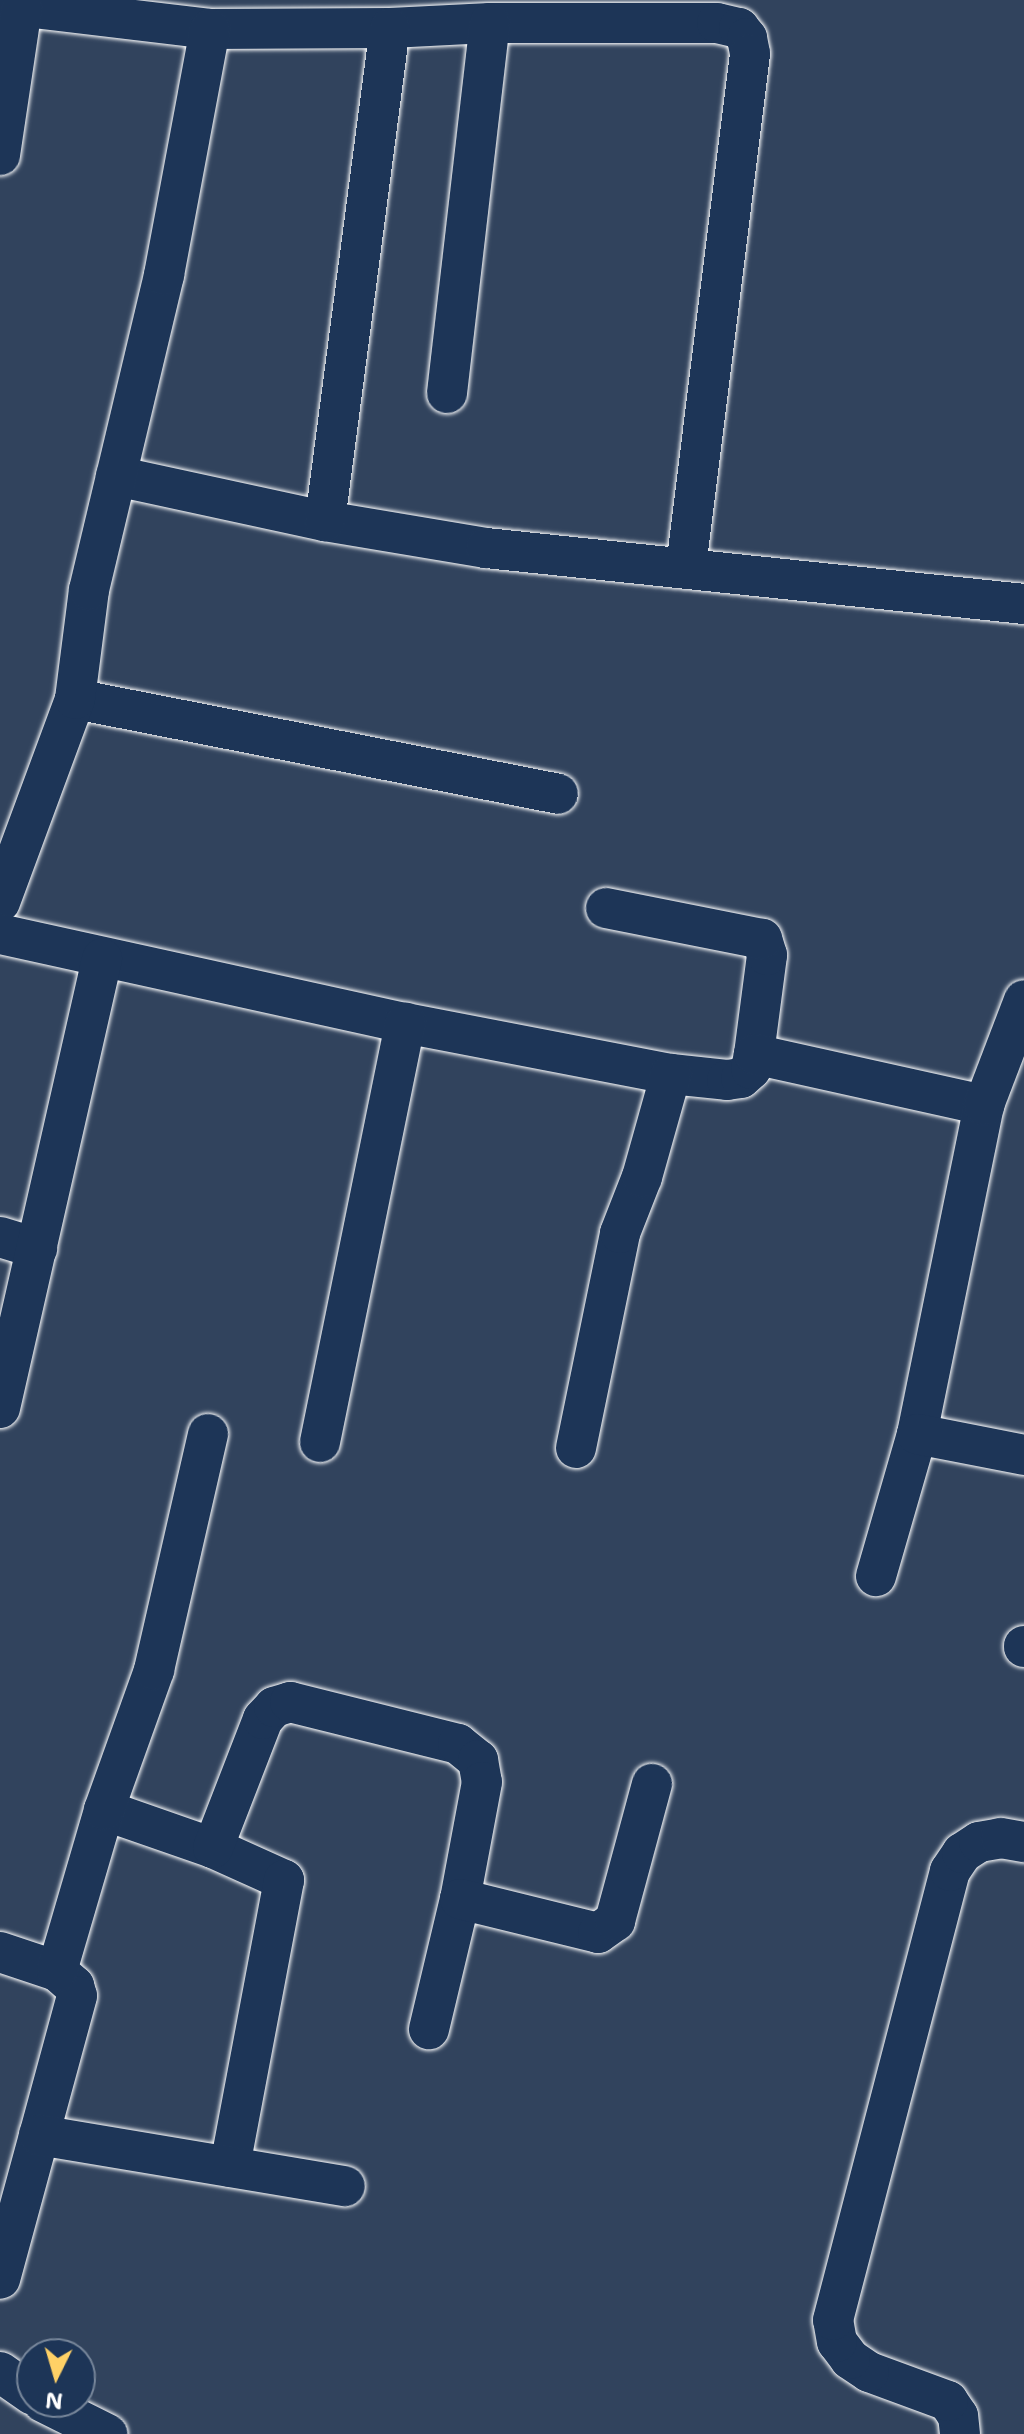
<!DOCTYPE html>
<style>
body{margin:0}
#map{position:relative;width:1024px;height:2434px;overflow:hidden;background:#31435d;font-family:"Shantell Sans",sans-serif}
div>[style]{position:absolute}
.roads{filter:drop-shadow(0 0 2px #fff) drop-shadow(0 0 2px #fff)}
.street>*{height:40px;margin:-20px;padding:0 20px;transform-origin:20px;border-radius:20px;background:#1d3557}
span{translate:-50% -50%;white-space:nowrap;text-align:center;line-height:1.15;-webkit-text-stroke:6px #1d3557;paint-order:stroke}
.north{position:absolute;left:16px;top:2338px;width:80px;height:80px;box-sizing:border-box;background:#1d3557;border:2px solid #77869a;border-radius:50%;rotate:185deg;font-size:22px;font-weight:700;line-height:32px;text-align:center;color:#fff}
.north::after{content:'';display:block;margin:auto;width:28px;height:36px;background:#ffd166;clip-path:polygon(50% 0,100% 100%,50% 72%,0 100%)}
</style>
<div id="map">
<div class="roads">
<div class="street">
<i style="left:0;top:4px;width:211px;rotate:6.8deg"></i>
<i style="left:210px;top:29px;width:180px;rotate:-0.3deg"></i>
<i style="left:390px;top:28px;width:100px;rotate:-2.9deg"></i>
<i style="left:490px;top:23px;width:227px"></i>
<i style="left:717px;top:23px;width:23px;rotate:13deg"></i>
<i style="left:739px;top:28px;width:13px;rotate:51deg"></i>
<i style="left:747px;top:38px;width:16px;rotate:79deg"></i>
<i style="left:750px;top:54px;width:517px;rotate:97.11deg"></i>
<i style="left:0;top:155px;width:150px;rotate:-81.5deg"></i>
<i style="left:447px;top:393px;width:372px;rotate:-83.4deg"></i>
<i style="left:116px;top:476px;width:214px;rotate:12.2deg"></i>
<i style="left:325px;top:521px;width:163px;rotate:9.5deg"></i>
<i style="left:486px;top:548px;width:541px;rotate:5.94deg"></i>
<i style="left:325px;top:521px;width:497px;rotate:-82.5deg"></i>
<i style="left:75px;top:699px;width:492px;rotate:11.1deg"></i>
<i style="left:0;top:902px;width:216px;rotate:-69.7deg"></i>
<i style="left:75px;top:699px;width:110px;rotate:-82.7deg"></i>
<i style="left:89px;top:590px;width:324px;rotate:-76.6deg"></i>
<i style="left:164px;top:275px;width:250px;rotate:-79.4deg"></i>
<i style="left:0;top:934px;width:415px;rotate:12.4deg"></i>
<i style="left:405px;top:1023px;width:271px;rotate:10.9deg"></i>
<i style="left:671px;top:1074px;width:56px;rotate:6.1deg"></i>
<i style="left:727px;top:1080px;width:14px;rotate:-8deg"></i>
<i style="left:741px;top:1078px;width:13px;rotate:-42deg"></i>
<i style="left:751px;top:1069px;width:15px;rotate:-79deg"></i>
<i style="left:754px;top:1054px;width:100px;rotate:-82.5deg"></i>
<i style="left:767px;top:955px;width:17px;rotate:-107deg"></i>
<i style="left:762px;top:939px;width:159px;rotate:-168.8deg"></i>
<i style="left:754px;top:1054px;width:236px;rotate:12.5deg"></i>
<i style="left:984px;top:1105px;width:336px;rotate:101.5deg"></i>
<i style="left:917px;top:1434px;width:148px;rotate:106.1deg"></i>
<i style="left:984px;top:1105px;width:112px;rotate:-69.1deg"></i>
<i style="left:0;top:1237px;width:39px;rotate:17deg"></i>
<i style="left:0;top:1408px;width:461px;rotate:-77.2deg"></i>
<i style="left:917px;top:1434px;width:109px;rotate:11.1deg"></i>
<i style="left:320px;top:1442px;width:428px;rotate:-78.5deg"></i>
<i style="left:576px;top:1448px;width:219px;rotate:-78.4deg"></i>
<i style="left:620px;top:1233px;width:60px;rotate:-68.6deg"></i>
<i style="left:642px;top:1177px;width:107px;rotate:-74.3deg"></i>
<i style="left:1024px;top:1646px;width:1px;rotate:90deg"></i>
<i style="left:104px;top:1810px;width:115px;rotate:19.2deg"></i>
<i style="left:213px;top:1848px;width:78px;rotate:24.3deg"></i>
<i style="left:284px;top:1880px;width:292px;rotate:100.7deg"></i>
<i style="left:213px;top:1848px;width:138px;rotate:-68.8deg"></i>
<i style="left:263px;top:1719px;width:16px;rotate:-47deg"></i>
<i style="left:274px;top:1707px;width:17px;rotate:-17deg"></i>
<i style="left:290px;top:1702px;width:173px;rotate:14deg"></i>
<i style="left:458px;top:1744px;width:26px;rotate:39deg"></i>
<i style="left:478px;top:1760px;width:22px;rotate:80deg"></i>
<i style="left:482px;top:1782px;width:119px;rotate:100.6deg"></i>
<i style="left:460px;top:1899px;width:134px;rotate:103.4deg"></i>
<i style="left:460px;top:1899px;width:142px;rotate:13.8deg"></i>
<i style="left:598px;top:1933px;width:21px;rotate:-35deg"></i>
<i style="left:615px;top:1921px;width:142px;rotate:-74.9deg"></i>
<i style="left:0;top:1952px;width:60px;rotate:18.4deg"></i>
<i style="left:57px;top:1971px;width:23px;rotate:41deg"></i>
<i style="left:74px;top:1986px;width:10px;rotate:73deg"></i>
<i style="left:77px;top:1996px;width:293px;rotate:105.2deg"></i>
<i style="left:57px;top:1971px;width:168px;rotate:-73.7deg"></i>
<i style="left:104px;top:1810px;width:149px;rotate:-70.3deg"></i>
<i style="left:154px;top:1670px;width:242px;rotate:-77.1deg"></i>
<i style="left:39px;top:2135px;width:310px;rotate:9.5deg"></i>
<i style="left:0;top:2372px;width:39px;rotate:35deg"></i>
<i style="left:43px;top:2402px;width:72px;rotate:26.6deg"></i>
<i style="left:960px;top:2434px;width:18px;rotate:-96deg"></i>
<i style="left:958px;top:2416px;width:18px;rotate:-124deg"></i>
<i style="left:948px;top:2401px;width:84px;rotate:-159.8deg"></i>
<i style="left:869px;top:2372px;width:23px;rotate:-146deg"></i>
<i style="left:850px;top:2359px;width:21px;rotate:-127deg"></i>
<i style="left:837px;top:2342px;width:22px;rotate:-100deg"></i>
<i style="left:833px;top:2320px;width:464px;rotate:-75.4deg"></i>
<i style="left:950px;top:1871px;width:22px;rotate:-56deg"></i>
<i style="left:962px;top:1853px;width:20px;rotate:-33deg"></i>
<i style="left:979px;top:1842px;width:22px;rotate:-10deg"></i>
<i style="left:1001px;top:1838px;width:23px;rotate:10deg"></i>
</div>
</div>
<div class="north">N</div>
</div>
